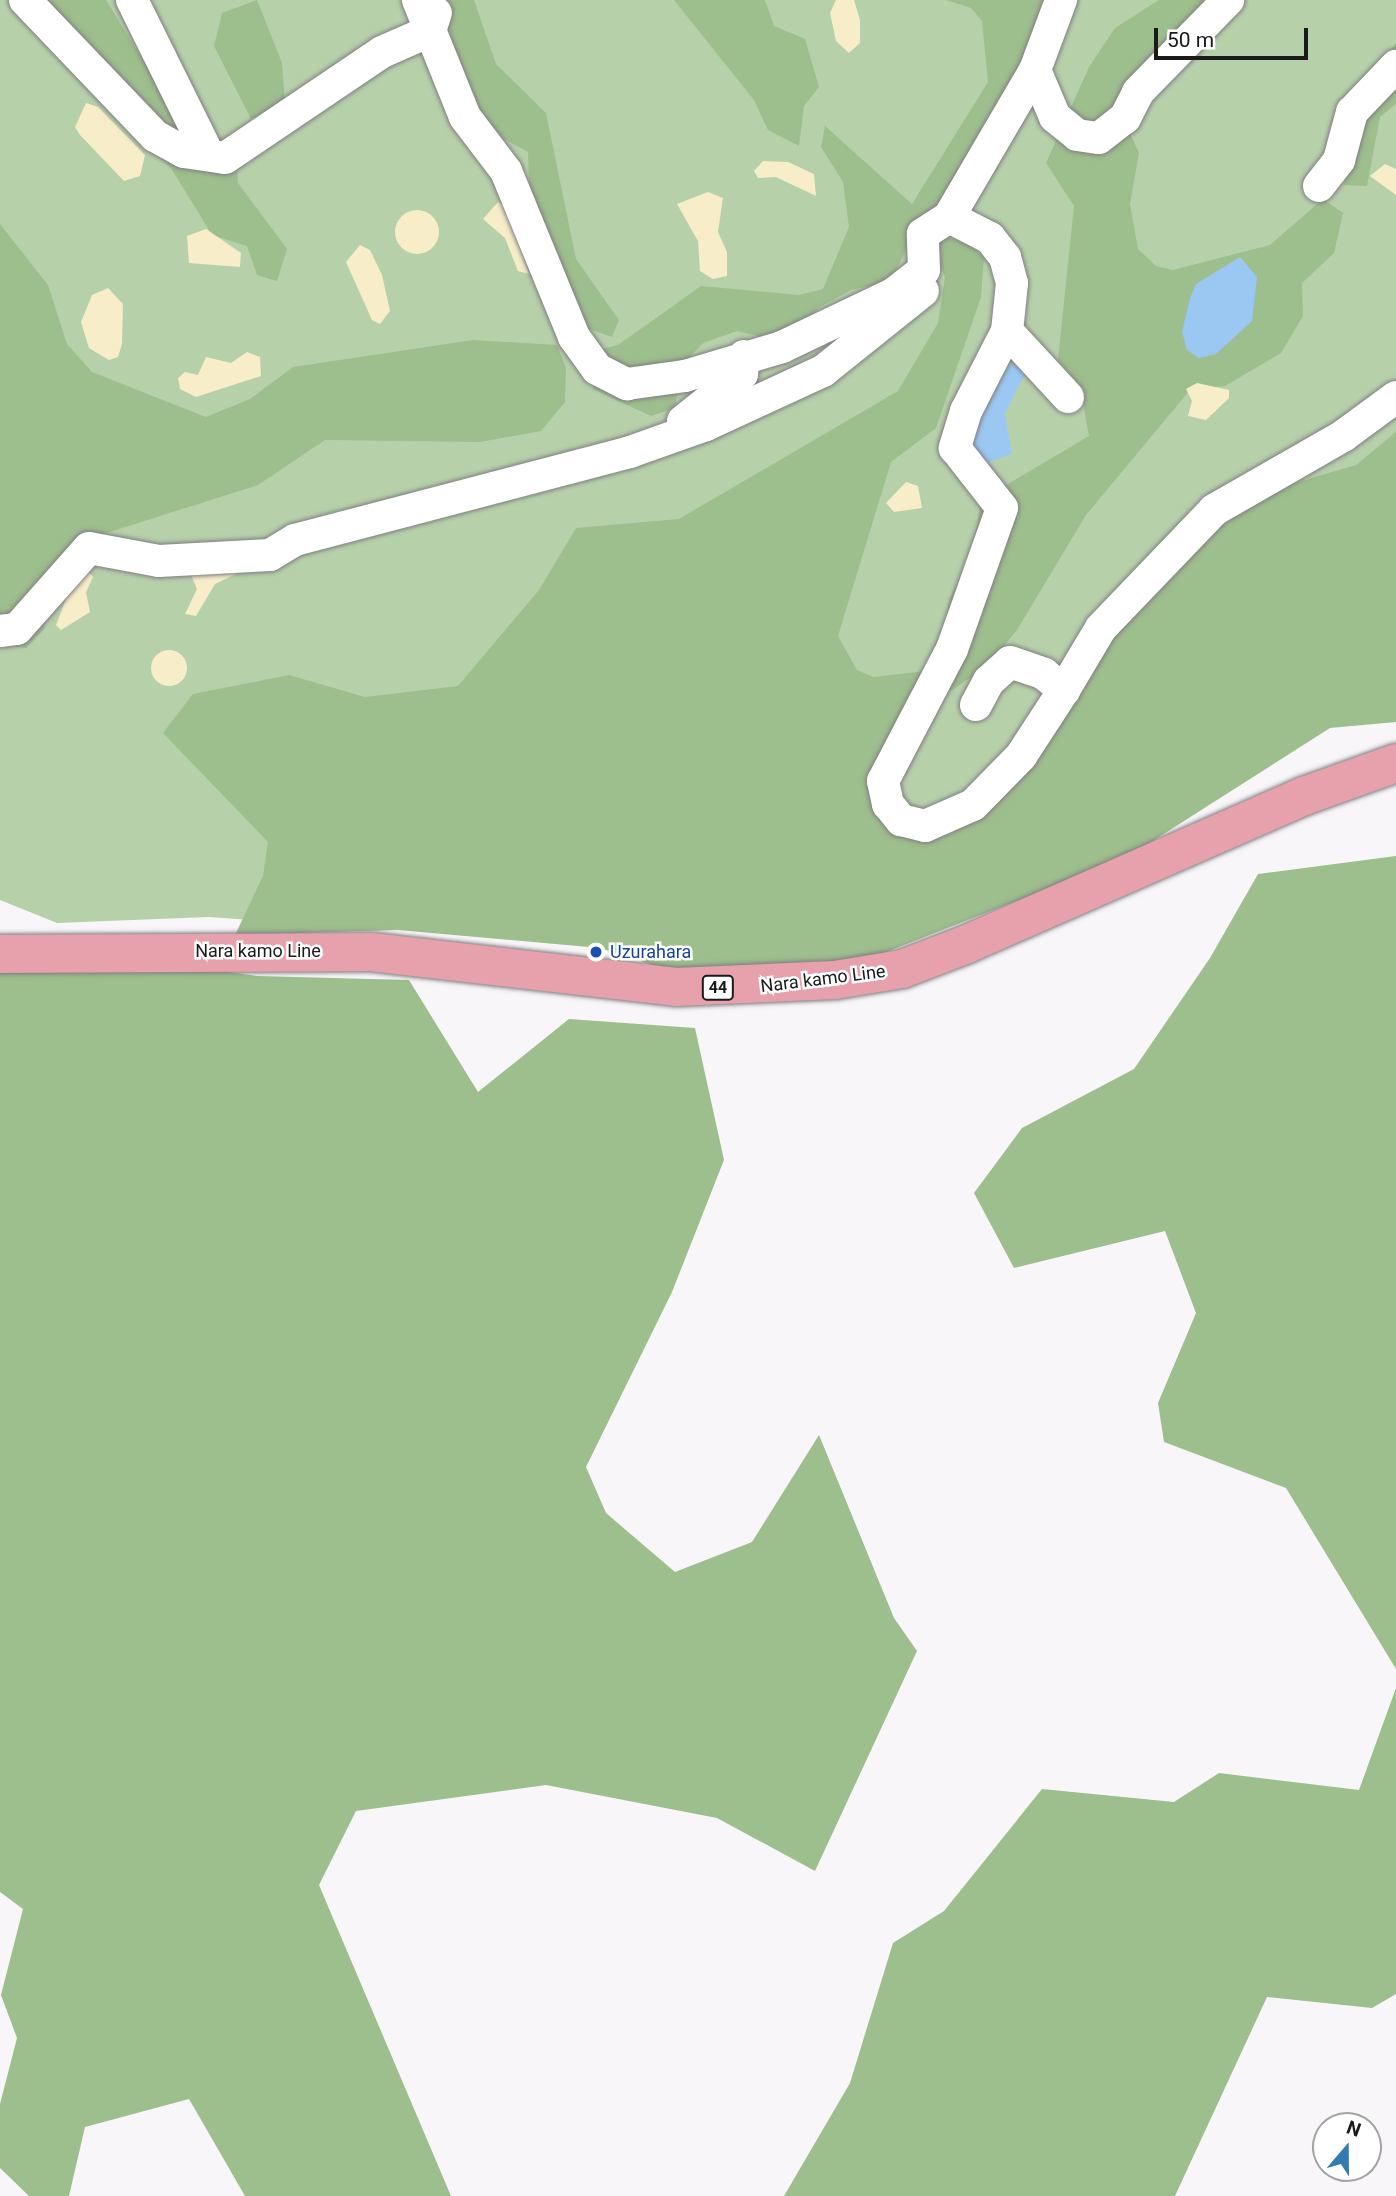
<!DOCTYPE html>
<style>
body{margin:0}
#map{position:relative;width:1396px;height:2196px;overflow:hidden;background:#f8f6f8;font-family:Roboto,sans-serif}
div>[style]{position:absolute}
.green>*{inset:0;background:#b6d1aa}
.forest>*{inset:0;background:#9dbe8d}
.sand>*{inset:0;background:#f7edc8}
.round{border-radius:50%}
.water>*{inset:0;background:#9ac8f2}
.roads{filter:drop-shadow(0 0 2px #807e81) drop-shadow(0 0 2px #807e81)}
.minor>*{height:32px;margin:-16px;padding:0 16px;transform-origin:16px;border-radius:16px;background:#fff}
.major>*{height:38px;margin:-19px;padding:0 19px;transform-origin:19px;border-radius:19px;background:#e7a1ac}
.dots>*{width:19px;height:19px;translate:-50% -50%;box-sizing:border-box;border:4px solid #fff;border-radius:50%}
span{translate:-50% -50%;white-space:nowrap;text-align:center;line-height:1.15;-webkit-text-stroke:5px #fff;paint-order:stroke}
.shield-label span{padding:2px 5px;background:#fff;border:2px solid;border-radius:5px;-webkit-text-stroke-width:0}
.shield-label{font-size:16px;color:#1b1a1b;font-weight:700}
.street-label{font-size:18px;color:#1b1a1b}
.transit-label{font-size:18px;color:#164399}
.left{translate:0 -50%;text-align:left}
.north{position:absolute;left:1312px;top:2112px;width:70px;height:70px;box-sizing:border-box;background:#fff;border:2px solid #a4a3a4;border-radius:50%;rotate:20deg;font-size:19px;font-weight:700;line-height:28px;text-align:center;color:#1b1a1b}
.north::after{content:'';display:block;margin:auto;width:24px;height:32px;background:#337bb0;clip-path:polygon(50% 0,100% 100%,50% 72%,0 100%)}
.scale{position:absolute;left:1154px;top:28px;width:154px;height:32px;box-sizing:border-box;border:4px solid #1b1a1b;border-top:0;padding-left:9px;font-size:21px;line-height:24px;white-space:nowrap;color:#1b1a1b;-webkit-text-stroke:5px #fff;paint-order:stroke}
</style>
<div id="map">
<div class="green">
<i style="clip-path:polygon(0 0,1396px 0,1396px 629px,934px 865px,405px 930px,208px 917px,57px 923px,0 900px)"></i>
</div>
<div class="forest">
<i style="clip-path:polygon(14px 0,106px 0,144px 62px,213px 147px,237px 166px,238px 183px,287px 249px,277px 281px,257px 275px,247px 246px,212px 235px,171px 168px,40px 39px,16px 12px)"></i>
<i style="clip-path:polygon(257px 0,282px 63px,285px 102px,251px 119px,214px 46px,222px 13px)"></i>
<i style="clip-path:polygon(427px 0,474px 0,496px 64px,546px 113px,576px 259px,619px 320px,612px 337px,581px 326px,530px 213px,528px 152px,489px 131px)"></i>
<i style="clip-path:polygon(674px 0,765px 0,774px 26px,805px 39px,819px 87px,804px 106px,799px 146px,768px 130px,754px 100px)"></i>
<i style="clip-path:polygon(946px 0,1050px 0,1027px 104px,914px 233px,891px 281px,851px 290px,818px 308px,803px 326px,766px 338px,737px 331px,703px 343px,681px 366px,675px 408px,651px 416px,593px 389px,598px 350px,618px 345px,701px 286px,799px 295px,823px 289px,849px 227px,843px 182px,821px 147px,825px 126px,912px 204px,988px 82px,982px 21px,971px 8px)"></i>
<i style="clip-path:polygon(1159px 0,1243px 0,1120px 111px,1139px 153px,1130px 204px,1138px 249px,1156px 266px,1173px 270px,1270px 245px,1323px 199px,1343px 213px,1334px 253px,1302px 283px,1303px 316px,1281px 353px,1225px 386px,1190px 390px,1086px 515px,1017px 630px,986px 667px,954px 689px,905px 709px,873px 774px,919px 835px,951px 834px,980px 810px,1091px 655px,1249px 496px,1356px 465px,1396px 432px,1396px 722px,1330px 728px,1126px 858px,866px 960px,674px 972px,600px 948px,398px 930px,235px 935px,263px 876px,268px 842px,163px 733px,193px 694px,289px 675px,365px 697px,458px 686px,539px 590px,576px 528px,679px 519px,898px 391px,938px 323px,945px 277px,935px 249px,943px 237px,967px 243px,984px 258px,981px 297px,936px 428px,891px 462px,838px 636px,857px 670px,873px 677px,926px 671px,942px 647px,949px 600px,972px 554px,981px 500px,1089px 436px,1080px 386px,1058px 360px,1074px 206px,1046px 163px,1089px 67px,1115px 28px)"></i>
<i style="clip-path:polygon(1396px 43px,1396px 104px,1380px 117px,1367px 186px,1344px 185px,1366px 78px)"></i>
<i style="clip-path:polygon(0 224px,48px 285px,67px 344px,92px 372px,206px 417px,250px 399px,293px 367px,473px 340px,557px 345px,566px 368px,565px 402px,541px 431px,480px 442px,325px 440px,258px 485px,97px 536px,58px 572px,44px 629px,26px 648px,0 644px)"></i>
<i style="clip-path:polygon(1396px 856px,1396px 1669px,1286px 1488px,1164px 1442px,1158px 1403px,1196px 1313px,1165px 1231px,1014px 1268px,974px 1193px,1022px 1128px,1134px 1069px,1210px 958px,1258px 874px)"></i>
<i style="clip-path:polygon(0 941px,257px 976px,409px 980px,478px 1092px,569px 1019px,695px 1028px,724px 1160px,672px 1292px,586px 1467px,606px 1513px,675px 1572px,752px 1542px,819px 1435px,894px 1618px,917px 1651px,815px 1871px,717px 1818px,546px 1785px,356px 1811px,319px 1885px,451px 2196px,245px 2196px,189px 2099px,85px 2127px,69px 2196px,29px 2196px,0 2168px,0 2104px,17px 2038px,1px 1995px,23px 1909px,0 1892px)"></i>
<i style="clip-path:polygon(1396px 1688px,1396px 1994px,1372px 2008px,1267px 1997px,1175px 2196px,784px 2196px,850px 2083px,893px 1943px,944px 1911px,1042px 1789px,1174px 1802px,1219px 1773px,1359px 1790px)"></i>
</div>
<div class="sand">
<i style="clip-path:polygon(836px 0,854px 0,860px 20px,860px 43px,849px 53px,836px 41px,830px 13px)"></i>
<i style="clip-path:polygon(86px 103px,98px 107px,145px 155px,140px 176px,124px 181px,80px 135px,75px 127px)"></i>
<i style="clip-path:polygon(763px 161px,788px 162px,814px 174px,816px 196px,776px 177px,758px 178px,754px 171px)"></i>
<i style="clip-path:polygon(1385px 164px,1396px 169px,1396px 195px,1370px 176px)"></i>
<i style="clip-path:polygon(708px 192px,723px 198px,718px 232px,727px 252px,727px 276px,713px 279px,700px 271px,698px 241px,677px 204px)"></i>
<i style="clip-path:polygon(498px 202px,505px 205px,529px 274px,518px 271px,505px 238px,483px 219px)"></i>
<i class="round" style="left:395px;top:210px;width:44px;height:44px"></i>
<i style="clip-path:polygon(206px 229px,241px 253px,240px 267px,189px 263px,187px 236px)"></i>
<i style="clip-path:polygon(360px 245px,370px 250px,382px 275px,390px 311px,380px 324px,372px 320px,346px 262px)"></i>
<i style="clip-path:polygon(108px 288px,123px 304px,122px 344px,118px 357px,109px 360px,89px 348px,81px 322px,92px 295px)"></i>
<i style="clip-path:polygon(247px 352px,260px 357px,261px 376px,196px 397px,180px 389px,178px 378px,185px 372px,198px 375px,206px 357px,231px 363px)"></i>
<i style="clip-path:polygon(1197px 383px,1229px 390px,1229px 398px,1206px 420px,1188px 416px,1192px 401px,1186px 389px)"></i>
<i style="clip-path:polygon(906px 482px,918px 486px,922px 508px,894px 512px,886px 503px)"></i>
<i style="clip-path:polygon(87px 570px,93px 577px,86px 592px,90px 612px,61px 630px,56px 625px,75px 576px)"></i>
<i style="clip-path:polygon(240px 572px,215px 584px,196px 616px,185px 614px,197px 589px,191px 575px)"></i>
<i class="round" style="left:151px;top:650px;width:36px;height:36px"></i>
</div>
<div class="water">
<i style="clip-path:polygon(1240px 257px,1257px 277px,1252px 321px,1216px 354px,1199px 358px,1187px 350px,1182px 332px,1190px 298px,1196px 284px)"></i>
<i style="clip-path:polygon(1018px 362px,1026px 372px,1005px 413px,1012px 454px,978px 466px,965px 430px,999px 367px)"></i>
</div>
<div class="roads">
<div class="minor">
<i style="left:25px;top:0;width:188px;rotate:46.3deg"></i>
<i style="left:155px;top:136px;width:33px;rotate:29deg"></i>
<i style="left:184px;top:152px;width:41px;rotate:8.3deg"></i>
<i style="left:225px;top:158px;width:189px;rotate:-34deg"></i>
<i style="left:382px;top:52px;width:52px;rotate:-23.6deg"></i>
<i style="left:430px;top:31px;width:19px;rotate:-72deg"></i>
<i style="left:132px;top:0;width:172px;rotate:63.7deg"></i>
<i style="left:418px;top:0;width:126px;rotate:68.1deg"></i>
<i style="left:465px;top:117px;width:68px;rotate:52.8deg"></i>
<i style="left:506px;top:171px;width:179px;rotate:67.7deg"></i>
<i style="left:574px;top:337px;width:39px;rotate:54deg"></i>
<i style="left:597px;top:369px;width:34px;rotate:27deg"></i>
<i style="left:627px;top:384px;width:59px;rotate:-7.9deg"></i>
<i style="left:685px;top:376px;width:101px;rotate:-16.6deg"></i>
<i style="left:782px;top:347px;width:123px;rotate:-25.5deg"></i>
<i style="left:893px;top:294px;width:39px;rotate:-38deg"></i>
<i style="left:924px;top:270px;width:36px;rotate:-92deg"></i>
<i style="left:923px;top:234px;width:31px;rotate:-33deg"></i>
<i style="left:949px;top:217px;width:170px;rotate:-59.7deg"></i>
<i style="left:1035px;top:70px;width:75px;rotate:-69.6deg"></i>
<i style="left:1035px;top:70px;width:51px;rotate:66.9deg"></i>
<i style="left:1055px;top:117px;width:28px;rotate:39deg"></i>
<i style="left:1077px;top:135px;width:22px;rotate:8deg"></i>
<i style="left:1099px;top:138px;width:33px;rotate:-38deg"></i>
<i style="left:1125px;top:118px;width:29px;rotate:-63deg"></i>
<i style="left:1138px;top:92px;width:129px;rotate:-45.6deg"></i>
<i style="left:1319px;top:186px;width:33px;rotate:-52deg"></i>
<i style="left:1339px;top:160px;width:50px;rotate:-74.8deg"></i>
<i style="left:1352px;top:112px;width:64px;rotate:-46.3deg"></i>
<i style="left:949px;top:217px;width:46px;rotate:27.1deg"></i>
<i style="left:990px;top:238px;width:24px;rotate:52deg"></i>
<i style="left:1005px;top:257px;width:27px;rotate:75deg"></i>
<i style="left:1012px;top:283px;width:48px;rotate:95.9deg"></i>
<i style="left:1007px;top:331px;width:90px;rotate:117.1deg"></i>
<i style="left:966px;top:411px;width:39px;rotate:107deg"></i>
<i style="left:955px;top:448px;width:76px;rotate:51.9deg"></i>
<i style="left:1002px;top:508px;width:150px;rotate:109.5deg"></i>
<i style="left:952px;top:649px;width:149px;rotate:117.6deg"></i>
<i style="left:883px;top:781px;width:24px;rotate:78deg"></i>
<i style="left:888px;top:804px;width:21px;rotate:51deg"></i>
<i style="left:901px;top:820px;width:25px;rotate:14deg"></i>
<i style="left:925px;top:826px;width:52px;rotate:-23.6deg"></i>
<i style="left:973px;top:805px;width:69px;rotate:-45.6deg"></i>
<i style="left:1021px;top:756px;width:79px;rotate:-56.9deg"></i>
<i style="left:1007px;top:331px;width:90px;rotate:47.3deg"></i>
<i style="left:683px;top:421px;width:75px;rotate:-38.5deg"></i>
<i style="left:742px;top:374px;width:18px;rotate:-84deg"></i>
<i style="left:0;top:631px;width:17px;rotate:-7deg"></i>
<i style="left:17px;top:629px;width:108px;rotate:-48.4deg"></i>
<i style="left:89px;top:548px;width:71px;rotate:10.5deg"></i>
<i style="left:159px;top:561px;width:111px;rotate:-3.1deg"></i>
<i style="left:270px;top:555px;width:29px;rotate:-31deg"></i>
<i style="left:295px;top:540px;width:346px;rotate:-14.7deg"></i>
<i style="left:630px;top:452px;width:81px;rotate:-19.6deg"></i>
<i style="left:706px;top:425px;width:129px;rotate:-24.8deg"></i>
<i style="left:823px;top:371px;width:128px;rotate:-38.7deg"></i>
<i style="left:976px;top:705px;width:27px;rotate:-62deg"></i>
<i style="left:989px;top:681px;width:28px;rotate:-42deg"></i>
<i style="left:1010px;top:662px;width:36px;rotate:19deg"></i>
<i style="left:1044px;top:674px;width:26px;rotate:39deg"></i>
<i style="left:1064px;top:690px;width:72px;rotate:-59.2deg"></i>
<i style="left:1101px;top:628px;width:163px;rotate:-46.2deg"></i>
<i style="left:1214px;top:510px;width:149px;rotate:-29.8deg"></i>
<i style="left:1343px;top:436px;width:66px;rotate:-36.3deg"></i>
</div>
<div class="major">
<i style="left:0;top:954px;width:371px;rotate:-0.3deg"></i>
<i style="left:371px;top:952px;width:307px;rotate:6.5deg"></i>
<i style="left:676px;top:987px;width:159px;rotate:-2.5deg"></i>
<i style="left:835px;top:980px;width:68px;rotate:-9.3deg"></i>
<i style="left:902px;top:969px;width:70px;rotate:-21deg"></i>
<i style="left:967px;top:944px;width:368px;rotate:-23.7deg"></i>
<i style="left:1304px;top:796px;width:98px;rotate:-19.7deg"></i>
</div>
</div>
<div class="dots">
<i style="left:596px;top:952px;background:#1a4fb4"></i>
</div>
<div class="shield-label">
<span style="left:718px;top:988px">44</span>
</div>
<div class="street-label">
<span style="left:258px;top:951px">Nara kamo Line</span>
<span style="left:823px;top:979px;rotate:-7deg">Nara kamo Line</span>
</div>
<div class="transit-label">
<span class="left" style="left:610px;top:952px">Uzurahara</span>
</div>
<div class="north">N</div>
<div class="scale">50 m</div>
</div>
